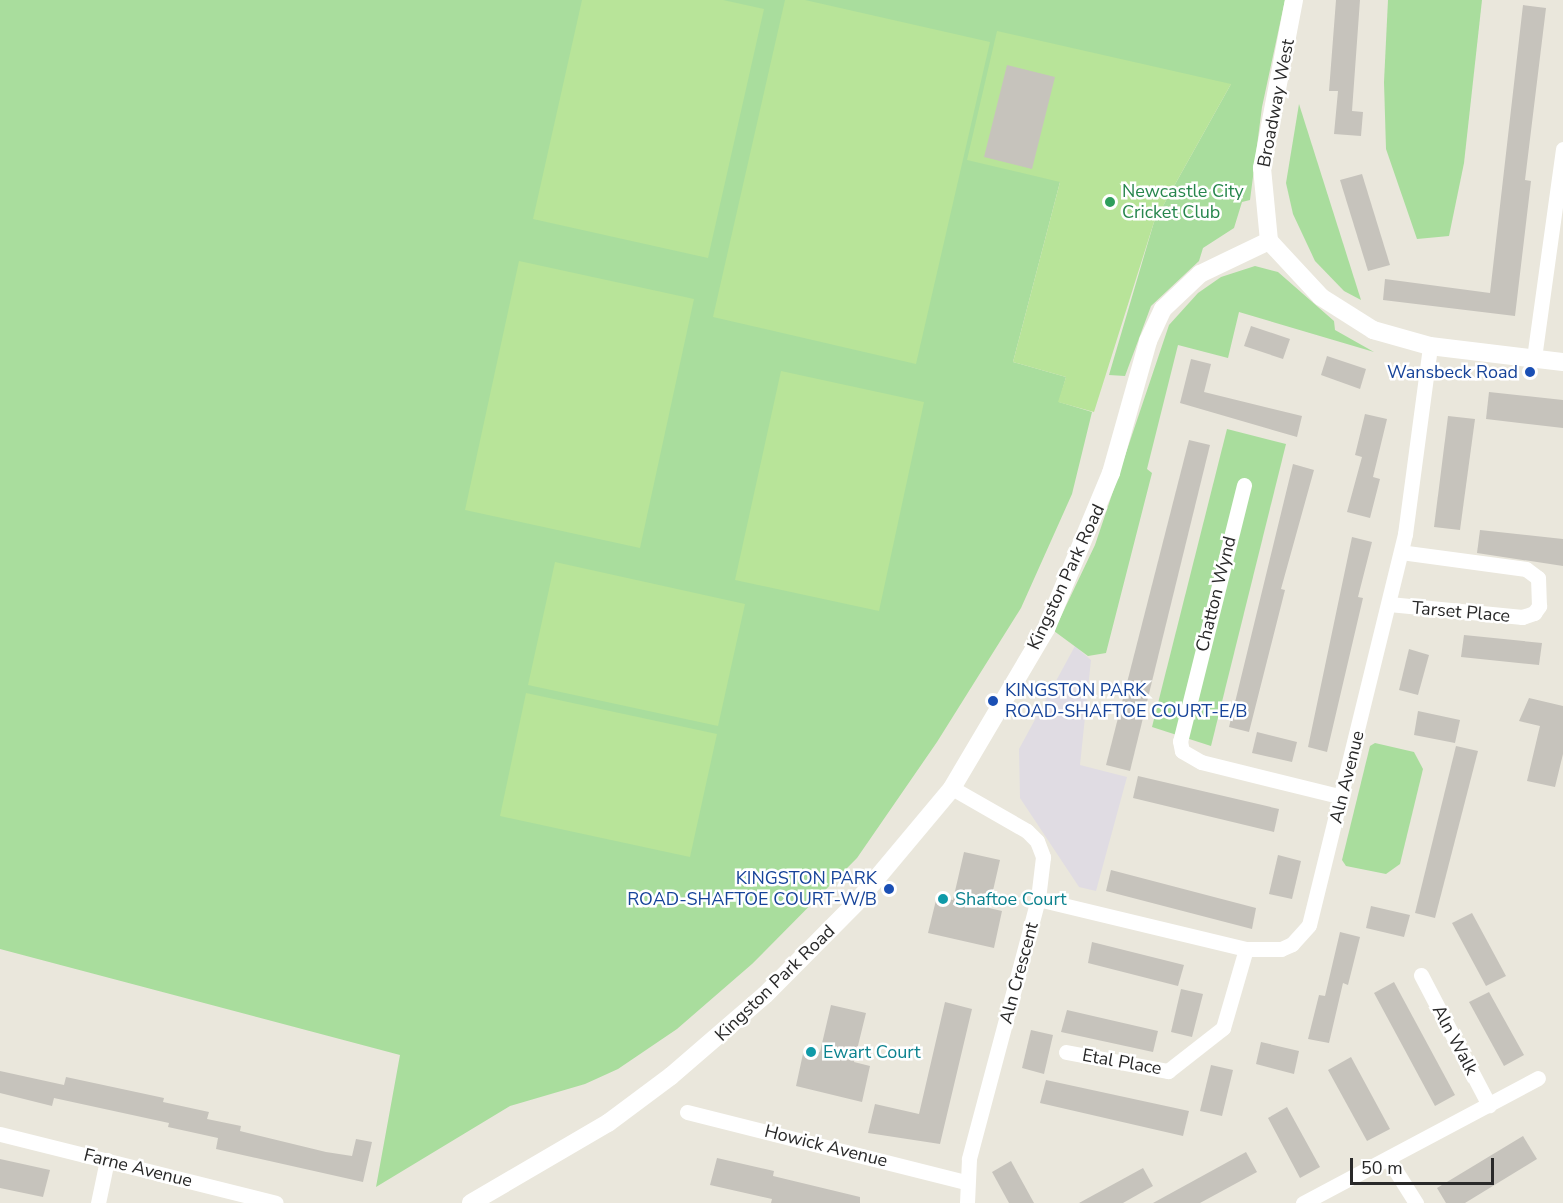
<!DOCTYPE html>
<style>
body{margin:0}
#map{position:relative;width:1563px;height:1203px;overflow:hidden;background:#eae7dc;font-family:"Nunito Sans",sans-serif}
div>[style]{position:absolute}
.industrial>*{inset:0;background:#e0dce3}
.green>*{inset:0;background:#a9dd9d}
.pitch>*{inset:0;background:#b8e499}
.building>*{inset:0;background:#c6c3bc}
.minor>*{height:15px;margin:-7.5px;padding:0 7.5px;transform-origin:7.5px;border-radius:7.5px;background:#fff}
.tertiary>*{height:18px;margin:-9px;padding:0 9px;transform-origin:9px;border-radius:9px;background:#fff}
.dots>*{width:16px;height:16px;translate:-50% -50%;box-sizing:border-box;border:3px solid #fff;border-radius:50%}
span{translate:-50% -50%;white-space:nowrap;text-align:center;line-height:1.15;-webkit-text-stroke:5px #fff;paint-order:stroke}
.street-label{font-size:18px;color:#292929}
.leisure-label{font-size:18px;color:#27864d}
.left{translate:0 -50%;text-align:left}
.transit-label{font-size:18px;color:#164399}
.right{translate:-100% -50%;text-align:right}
.culture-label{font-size:18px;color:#0d838f}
.scale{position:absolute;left:1350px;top:1158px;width:144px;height:27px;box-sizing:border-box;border:3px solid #292929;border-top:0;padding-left:8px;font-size:18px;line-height:21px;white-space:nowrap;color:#292929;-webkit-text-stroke:4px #fff;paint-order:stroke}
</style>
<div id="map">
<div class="industrial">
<i style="clip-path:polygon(1075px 646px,1091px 660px,1080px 765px,1127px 777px,1096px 891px,1079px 887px,1020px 798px,1019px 749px)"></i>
</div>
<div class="green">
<i style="clip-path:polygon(0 0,1285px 0,1262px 107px,1250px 200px,1242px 202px,1234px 228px,1203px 248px,1199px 261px,1151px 306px,1125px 376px,1109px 375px,1154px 222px,1231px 84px,1060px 182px,1013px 362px,1066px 377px,1059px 402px,1092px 412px,1072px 494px,1021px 608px,937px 742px,857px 858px,752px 964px,677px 1029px,618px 1069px,585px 1084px,510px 1106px,376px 1187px,400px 1055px,0 949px)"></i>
<i style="clip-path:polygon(1388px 0,1482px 0,1464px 163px,1449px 236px,1417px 239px,1386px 149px,1384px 82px)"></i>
<i style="clip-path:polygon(1299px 104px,1361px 300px,1344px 291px,1315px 261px,1293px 214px,1286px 183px)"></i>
<i style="clip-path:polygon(1255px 266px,1278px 272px,1334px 321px,1335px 330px,1374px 352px,1239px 312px,1228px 358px,1178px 345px,1147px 469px,1152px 473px,1106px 653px,1088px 656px,1054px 631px,1095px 545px,1169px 325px,1198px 293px,1221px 277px)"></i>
<i style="clip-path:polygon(1227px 429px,1286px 444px,1211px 746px,1152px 727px)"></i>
<i style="clip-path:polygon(1375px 743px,1414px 752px,1423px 769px,1400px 864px,1386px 874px,1346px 866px,1342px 860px,1370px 746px)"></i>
</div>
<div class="pitch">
<i style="clip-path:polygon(582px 0,723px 0,764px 9px,708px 258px,533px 219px)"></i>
<i style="clip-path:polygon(785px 0,805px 0,990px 42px,916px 364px,713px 317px)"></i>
<i style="clip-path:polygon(997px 31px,1231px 84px,1154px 222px,1094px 412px,1058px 402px,1066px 377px,1013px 362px,1060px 182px,967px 160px)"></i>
<i style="clip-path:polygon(519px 261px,694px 299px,640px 548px,465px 510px)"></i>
<i style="clip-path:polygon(781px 371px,924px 402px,879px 611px,735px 580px)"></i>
<i style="clip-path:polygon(555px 562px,745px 604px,718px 726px,528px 685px)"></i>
<i style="clip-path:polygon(526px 693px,717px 734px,690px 857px,500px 816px)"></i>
</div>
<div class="building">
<i style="clip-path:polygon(1336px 0,1360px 0,1352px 111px,1363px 112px,1361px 136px,1334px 134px,1338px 91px,1329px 91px)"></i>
<i style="clip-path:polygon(1523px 5px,1546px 8px,1525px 180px,1531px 181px,1515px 316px,1383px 300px,1385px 279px,1490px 293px)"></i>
<i style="clip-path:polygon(1007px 65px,1055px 77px,1032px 169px,984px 157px)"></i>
<i style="clip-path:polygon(1362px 174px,1390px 265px,1368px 271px,1340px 180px)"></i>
<i style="clip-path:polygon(1251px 326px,1290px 339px,1283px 359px,1244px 346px)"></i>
<i style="clip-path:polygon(1327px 356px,1366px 369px,1360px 389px,1321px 375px)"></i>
<i style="clip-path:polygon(1191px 359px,1211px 364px,1204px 392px,1302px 416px,1297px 437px,1180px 403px)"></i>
<i style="clip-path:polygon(1489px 392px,1563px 400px,1563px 428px,1486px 419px)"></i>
<i style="clip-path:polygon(1365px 414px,1387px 419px,1373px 477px,1380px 479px,1370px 518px,1347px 512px,1362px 457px,1355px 455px)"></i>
<i style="clip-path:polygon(1448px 416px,1475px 419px,1460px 530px,1434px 527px)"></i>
<i style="clip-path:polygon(1189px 440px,1210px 445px,1130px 771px,1106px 765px)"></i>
<i style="clip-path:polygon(1293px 464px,1314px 470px,1281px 589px,1285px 590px,1249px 732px,1229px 727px)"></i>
<i style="clip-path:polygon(1480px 530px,1563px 539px,1563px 566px,1477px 553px)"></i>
<i style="clip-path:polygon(1352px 537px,1372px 542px,1358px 597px,1363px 598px,1327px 752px,1308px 747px)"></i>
<i style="clip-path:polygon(1464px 635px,1542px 643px,1539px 665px,1461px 657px)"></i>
<i style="clip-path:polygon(1409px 649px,1429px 655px,1418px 695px,1399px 690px)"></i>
<i style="clip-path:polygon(1529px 698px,1563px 706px,1563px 754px,1555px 787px,1527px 781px,1540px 726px,1519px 721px)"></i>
<i style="clip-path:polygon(1418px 711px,1460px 720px,1455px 743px,1414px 735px)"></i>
<i style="clip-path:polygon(1257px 732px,1297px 742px,1292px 762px,1252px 753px)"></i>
<i style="clip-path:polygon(1456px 746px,1478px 751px,1435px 918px,1415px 913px)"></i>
<i style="clip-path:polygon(1138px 776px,1279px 809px,1274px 832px,1133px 798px)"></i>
<i style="clip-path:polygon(964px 852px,1000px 860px,989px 908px,1002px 911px,994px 948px,928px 933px,937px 896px,953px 900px)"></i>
<i style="clip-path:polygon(1278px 855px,1301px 861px,1292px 899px,1269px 894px)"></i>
<i style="clip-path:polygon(1111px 870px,1256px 908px,1252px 929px,1106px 891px)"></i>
<i style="clip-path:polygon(1371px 906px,1410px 915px,1404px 937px,1366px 928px)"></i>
<i style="clip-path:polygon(1472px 913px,1506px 976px,1486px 986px,1452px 923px)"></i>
<i style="clip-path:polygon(1340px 932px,1360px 937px,1348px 985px,1343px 983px,1329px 1043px,1308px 1039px,1319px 995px,1325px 996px)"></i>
<i style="clip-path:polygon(1092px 942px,1184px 965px,1178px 986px,1088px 963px)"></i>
<i style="clip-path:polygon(1394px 982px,1455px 1095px,1435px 1106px,1374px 993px)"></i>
<i style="clip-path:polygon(1181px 989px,1203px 994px,1192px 1037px,1171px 1032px)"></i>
<i style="clip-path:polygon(1489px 992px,1524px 1055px,1504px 1066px,1469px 1002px)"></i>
<i style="clip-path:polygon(945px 1002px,972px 1009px,940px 1144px,868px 1133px,875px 1104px,919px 1114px)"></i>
<i style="clip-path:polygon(831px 1005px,866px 1013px,854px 1062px,870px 1066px,862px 1102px,796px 1086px,804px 1049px,820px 1052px)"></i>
<i style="clip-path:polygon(1067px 1010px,1158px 1031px,1153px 1052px,1061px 1032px)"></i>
<i style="clip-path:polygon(1031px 1030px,1053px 1035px,1044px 1074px,1022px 1068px)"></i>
<i style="clip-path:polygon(1261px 1042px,1299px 1051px,1294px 1074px,1256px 1064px)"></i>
<i style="clip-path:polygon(1351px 1057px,1390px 1129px,1367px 1141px,1328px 1070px)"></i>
<i style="clip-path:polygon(1211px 1065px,1233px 1070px,1222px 1116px,1200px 1111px)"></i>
<i style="clip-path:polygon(0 1071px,64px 1085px,66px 1077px,164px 1098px,163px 1102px,209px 1112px,207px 1119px,241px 1126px,240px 1131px,326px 1152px,352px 1156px,356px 1139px,372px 1142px,363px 1182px,216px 1149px,218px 1138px,168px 1127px,169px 1123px,54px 1098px,52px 1106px,0 1093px)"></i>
<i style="clip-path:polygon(1046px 1080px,1189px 1111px,1183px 1136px,1040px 1103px)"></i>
<i style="clip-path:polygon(1287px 1107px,1320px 1167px,1300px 1178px,1268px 1118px)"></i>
<i style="clip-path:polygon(1523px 1136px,1537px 1159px,1465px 1203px,1446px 1203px,1437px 1188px)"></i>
<i style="clip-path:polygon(1246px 1152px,1257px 1172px,1200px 1203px,1153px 1203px)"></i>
<i style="clip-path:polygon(717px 1158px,774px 1171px,773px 1176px,860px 1197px,860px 1203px,771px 1203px,772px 1199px,710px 1185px)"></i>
<i style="clip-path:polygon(0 1159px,50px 1170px,43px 1197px,0 1188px)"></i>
<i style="clip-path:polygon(1011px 1161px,1034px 1203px,1009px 1203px,992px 1172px)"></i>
<i style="clip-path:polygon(1143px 1168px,1153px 1186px,1123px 1203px,1079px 1203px)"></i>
</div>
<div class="minor">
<i style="left:1534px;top:358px;width:211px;rotate:-82.1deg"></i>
<i style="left:1244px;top:485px;width:264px;rotate:104deg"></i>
<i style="left:1180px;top:741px;width:10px;rotate:79deg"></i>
<i style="left:1182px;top:751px;width:22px;rotate:30deg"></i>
<i style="left:1201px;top:762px;width:145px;rotate:13.9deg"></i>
<i style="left:1389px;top:604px;width:134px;rotate:5.6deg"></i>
<i style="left:1522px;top:617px;width:13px;rotate:-18deg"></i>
<i style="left:1534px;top:613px;width:9px;rotate:-54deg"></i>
<i style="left:1539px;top:606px;width:28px;rotate:-92deg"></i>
<i style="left:1538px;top:578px;width:15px;rotate:-143deg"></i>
<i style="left:1526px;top:569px;width:126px;rotate:-172.3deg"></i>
<i style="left:952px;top:788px;width:86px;rotate:29.8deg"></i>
<i style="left:1027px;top:831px;width:14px;rotate:45deg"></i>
<i style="left:1037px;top:841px;width:17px;rotate:69deg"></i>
<i style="left:1043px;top:857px;width:42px;rotate:96.8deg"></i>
<i style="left:1038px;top:899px;width:269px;rotate:104.9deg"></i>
<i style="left:969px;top:1159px;width:44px;rotate:92.6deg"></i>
<i style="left:1038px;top:899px;width:214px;rotate:13.5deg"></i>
<i style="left:1246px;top:949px;width:35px"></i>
<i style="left:1281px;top:949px;width:12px;rotate:-24deg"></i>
<i style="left:1292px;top:944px;width:25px;rotate:-48deg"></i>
<i style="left:1309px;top:925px;width:403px;rotate:-76.2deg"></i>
<i style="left:1405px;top:534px;width:190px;rotate:-82.4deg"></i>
<i style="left:1421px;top:975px;width:147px;rotate:62.4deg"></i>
<i style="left:1066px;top:1052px;width:104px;rotate:10.6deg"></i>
<i style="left:1168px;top:1071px;width:70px;rotate:-38deg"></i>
<i style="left:1223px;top:1028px;width:82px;rotate:-73.8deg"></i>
<i style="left:687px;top:1112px;width:288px;rotate:14.1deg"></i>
<i style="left:0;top:1134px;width:284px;rotate:14deg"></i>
<i style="left:1389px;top:1160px;width:51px;rotate:57.9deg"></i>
<i style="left:98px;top:1203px;width:44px;rotate:-78.2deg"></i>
<i style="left:1303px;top:1203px;width:266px;rotate:-28deg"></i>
</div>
<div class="tertiary">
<i style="left:1294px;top:0;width:171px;rotate:100.8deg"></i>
<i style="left:1262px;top:168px;width:73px;rotate:84.5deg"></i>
<i style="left:1269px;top:241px;width:76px;rotate:47.1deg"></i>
<i style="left:1321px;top:297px;width:62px;rotate:32.4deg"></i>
<i style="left:1373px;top:330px;width:59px;rotate:15.7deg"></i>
<i style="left:1430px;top:346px;width:134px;rotate:6.9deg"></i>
<i style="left:471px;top:1203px;width:159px;rotate:-30.3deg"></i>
<i style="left:608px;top:1123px;width:79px;rotate:-36.7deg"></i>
<i style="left:671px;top:1076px;width:124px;rotate:-40.8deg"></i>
<i style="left:765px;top:995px;width:129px;rotate:-45.3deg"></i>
<i style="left:856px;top:903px;width:150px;rotate:-50.1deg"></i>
<i style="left:952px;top:788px;width:185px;rotate:-59.4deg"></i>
<i style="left:1046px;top:629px;width:169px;rotate:-67.4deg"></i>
<i style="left:1111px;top:473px;width:137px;rotate:-74.3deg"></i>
<i style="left:1148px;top:341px;width:35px;rotate:-65deg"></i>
<i style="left:1163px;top:309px;width:51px;rotate:-43.4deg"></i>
<i style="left:1200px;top:274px;width:76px;rotate:-25.6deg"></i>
</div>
<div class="dots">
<i style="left:1110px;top:202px;background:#2e9e5b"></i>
<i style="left:1530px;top:372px;background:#1a4fb4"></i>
<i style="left:993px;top:701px;background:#1a4fb4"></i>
<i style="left:889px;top:889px;background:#1a4fb4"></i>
<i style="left:943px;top:899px;background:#0f9aa8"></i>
<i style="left:811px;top:1052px;background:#0f9aa8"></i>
</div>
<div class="street-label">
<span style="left:1276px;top:103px;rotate:-79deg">Broadway West</span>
<span style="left:1066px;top:577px;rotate:-65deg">Kingston Park Road</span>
<span style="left:1216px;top:594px;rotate:-76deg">Chatton Wynd</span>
<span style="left:1461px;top:612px;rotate:5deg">Tarset Place</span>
<span style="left:1347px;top:777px;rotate:-76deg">Aln Avenue</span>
<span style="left:1019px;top:973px;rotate:-75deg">Aln Crescent</span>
<span style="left:775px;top:983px;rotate:-44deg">Kingston Park Road</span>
<span style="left:1455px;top:1040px;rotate:62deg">Aln Walk</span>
<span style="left:1122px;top:1062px;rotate:10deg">Etal Place</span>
<span style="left:826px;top:1146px;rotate:14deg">Howick Avenue</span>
<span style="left:138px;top:1168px;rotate:14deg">Farne Avenue</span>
</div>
<div class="leisure-label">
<span class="left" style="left:1122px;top:202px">Newcastle City<br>Cricket Club</span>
</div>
<div class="transit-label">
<span class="right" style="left:1518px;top:372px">Wansbeck Road</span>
<span class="left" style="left:1005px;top:701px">KINGSTON PARK<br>ROAD-SHAFTOE COURT-E/B</span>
<span class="right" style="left:877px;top:889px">KINGSTON PARK<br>ROAD-SHAFTOE COURT-W/B</span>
</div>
<div class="culture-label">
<span class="left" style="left:955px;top:899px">Shaftoe Court</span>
<span class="left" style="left:823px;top:1052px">Ewart Court</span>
</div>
<div class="scale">50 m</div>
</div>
